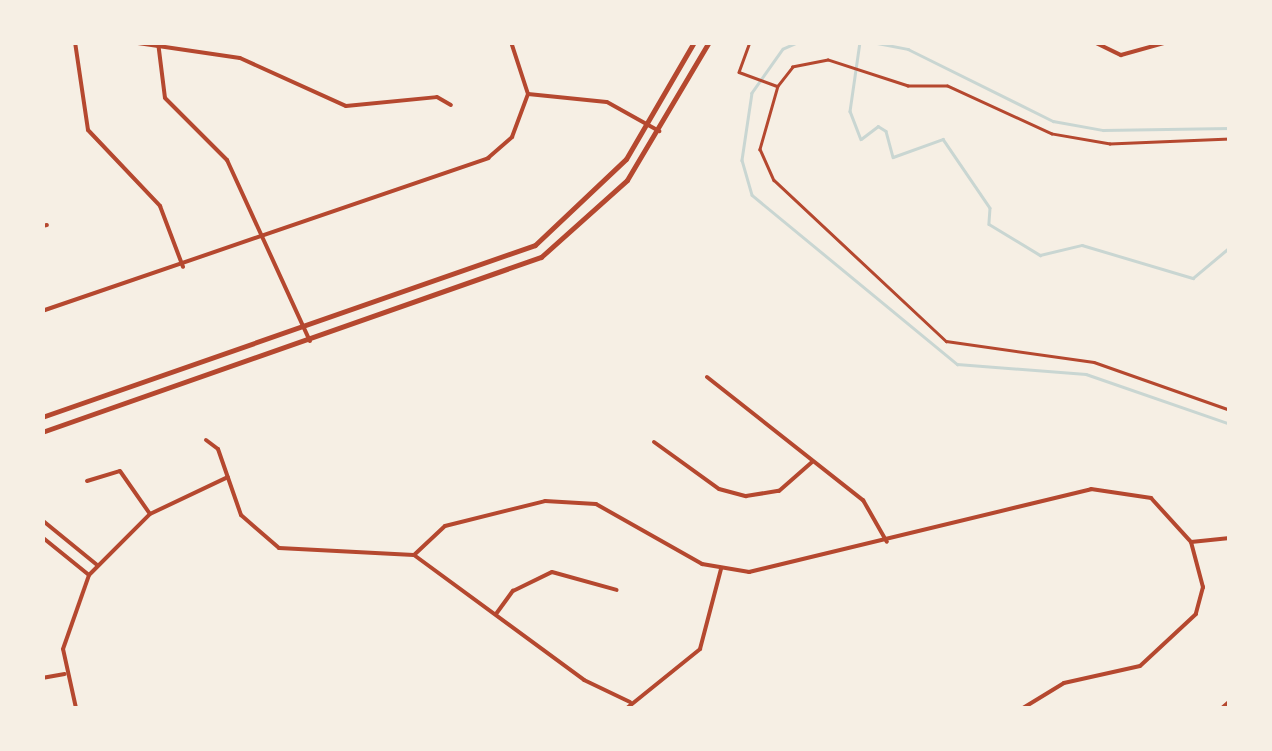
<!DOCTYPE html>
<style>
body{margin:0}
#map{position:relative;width:1272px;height:751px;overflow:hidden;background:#f6efe4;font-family:"Noto Sans",sans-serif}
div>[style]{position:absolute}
.stream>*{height:2.5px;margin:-1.25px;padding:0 1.25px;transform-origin:1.25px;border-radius:1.25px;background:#c9d6d2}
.path>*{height:2.5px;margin:-1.25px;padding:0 1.25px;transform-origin:1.25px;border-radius:1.25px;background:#b5482f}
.minor>*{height:4px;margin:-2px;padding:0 2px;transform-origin:2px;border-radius:2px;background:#b5482f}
.tertiary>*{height:5px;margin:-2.5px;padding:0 2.5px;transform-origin:2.5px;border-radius:2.5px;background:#b5482f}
span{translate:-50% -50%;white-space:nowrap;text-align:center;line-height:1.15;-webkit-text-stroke:8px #f6efe4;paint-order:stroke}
.frame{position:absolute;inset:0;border:45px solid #f6efe4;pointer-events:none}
</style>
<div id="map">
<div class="stream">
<i style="left:799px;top:42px;width:17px;rotate:156deg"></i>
<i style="left:783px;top:49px;width:54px;rotate:125.2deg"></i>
<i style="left:752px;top:93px;width:68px;rotate:98.5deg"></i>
<i style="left:742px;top:160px;width:36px;rotate:74deg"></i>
<i style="left:752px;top:195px;width:266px;rotate:39.5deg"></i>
<i style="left:957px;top:364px;width:129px;rotate:4.4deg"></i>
<i style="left:1086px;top:374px;width:152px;rotate:19.1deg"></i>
<i style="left:860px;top:42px;width:70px;rotate:98.2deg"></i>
<i style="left:850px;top:111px;width:30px;rotate:69deg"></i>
<i style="left:861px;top:139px;width:21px;rotate:-37deg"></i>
<i style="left:878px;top:126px;width:9px;rotate:32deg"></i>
<i style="left:886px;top:131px;width:27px;rotate:75deg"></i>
<i style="left:893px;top:157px;width:53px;rotate:-19.8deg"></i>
<i style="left:943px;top:139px;width:83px;rotate:55.7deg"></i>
<i style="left:990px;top:208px;width:16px;rotate:94deg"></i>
<i style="left:989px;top:224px;width:60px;rotate:31.3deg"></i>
<i style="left:1040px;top:255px;width:43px;rotate:-13.4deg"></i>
<i style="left:1082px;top:245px;width:116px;rotate:16.6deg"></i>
<i style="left:1193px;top:278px;width:48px;rotate:-40deg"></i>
<i style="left:872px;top:42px;width:37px;rotate:11deg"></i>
<i style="left:908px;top:49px;width:162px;rotate:26.4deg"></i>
<i style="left:1053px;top:121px;width:51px;rotate:10.2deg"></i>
<i style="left:1103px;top:130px;width:127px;rotate:-0.9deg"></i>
</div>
<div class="path">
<i style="left:750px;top:42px;width:32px;rotate:110deg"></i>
<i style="left:739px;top:72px;width:40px;rotate:20.2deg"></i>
<i style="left:1230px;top:139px;width:120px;rotate:177.6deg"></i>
<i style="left:1110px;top:144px;width:59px;rotate:-170.2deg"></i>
<i style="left:1052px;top:134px;width:115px;rotate:-155.4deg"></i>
<i style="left:947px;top:86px;width:39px;rotate:180deg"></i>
<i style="left:908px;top:86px;width:84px;rotate:-162deg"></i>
<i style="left:828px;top:60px;width:36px;rotate:169deg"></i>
<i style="left:793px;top:67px;width:24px;rotate:128deg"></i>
<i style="left:778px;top:86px;width:66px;rotate:105.9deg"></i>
<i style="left:760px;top:149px;width:34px;rotate:66deg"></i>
<i style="left:774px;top:180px;width:236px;rotate:43.1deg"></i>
<i style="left:946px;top:341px;width:149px;rotate:8.1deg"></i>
<i style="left:1094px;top:362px;width:144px;rotate:19.4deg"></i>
</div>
<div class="minor">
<i style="left:75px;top:42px;width:89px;rotate:81.6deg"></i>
<i style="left:88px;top:130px;width:105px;rotate:46.5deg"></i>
<i style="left:160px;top:206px;width:65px;rotate:69.3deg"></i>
<i style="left:131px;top:42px;width:110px;rotate:8.4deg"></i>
<i style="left:240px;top:58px;width:116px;rotate:24.4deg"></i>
<i style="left:346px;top:106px;width:91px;rotate:-5.6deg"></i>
<i style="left:437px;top:97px;width:16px;rotate:30deg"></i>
<i style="left:158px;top:42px;width:56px;rotate:82.9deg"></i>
<i style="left:165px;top:98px;width:88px;rotate:45deg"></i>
<i style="left:227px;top:160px;width:199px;rotate:65.4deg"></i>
<i style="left:1094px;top:42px;width:30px;rotate:26deg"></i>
<i style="left:1121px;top:55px;width:49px;rotate:-15.5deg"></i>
<i style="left:528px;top:94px;width:79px;rotate:5.8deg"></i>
<i style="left:607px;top:102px;width:60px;rotate:29.1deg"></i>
<i style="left:42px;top:226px;width:5px;rotate:-11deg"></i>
<i style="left:42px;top:311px;width:472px;rotate:-18.9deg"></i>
<i style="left:488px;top:158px;width:32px;rotate:-41deg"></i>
<i style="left:512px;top:137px;width:46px;rotate:-69.6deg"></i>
<i style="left:528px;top:94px;width:55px;rotate:-108.1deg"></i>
<i style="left:707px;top:377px;width:199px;rotate:38.3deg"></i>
<i style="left:863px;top:500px;width:48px;rotate:60.3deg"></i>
<i style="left:206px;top:440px;width:15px;rotate:37deg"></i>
<i style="left:218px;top:449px;width:70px;rotate:70.8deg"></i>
<i style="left:241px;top:515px;width:50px;rotate:41deg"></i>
<i style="left:279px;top:548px;width:135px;rotate:3deg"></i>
<i style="left:414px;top:555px;width:211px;rotate:36.3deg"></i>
<i style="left:584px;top:680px;width:51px;rotate:25.6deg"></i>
<i style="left:654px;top:442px;width:80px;rotate:35.9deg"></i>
<i style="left:719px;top:489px;width:28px;rotate:15deg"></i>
<i style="left:746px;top:496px;width:33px;rotate:-9deg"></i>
<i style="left:779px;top:491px;width:44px;rotate:-41.3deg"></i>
<i style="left:87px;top:481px;width:34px;rotate:-17deg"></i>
<i style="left:120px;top:471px;width:52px;rotate:55.1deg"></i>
<i style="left:42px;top:520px;width:70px;rotate:39.2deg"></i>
<i style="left:42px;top:537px;width:60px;rotate:39deg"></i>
<i style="left:1191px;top:542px;width:39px;rotate:-6deg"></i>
<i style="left:414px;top:555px;width:42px;rotate:-43.1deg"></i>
<i style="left:445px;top:526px;width:103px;rotate:-14deg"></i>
<i style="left:545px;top:501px;width:51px;rotate:3.4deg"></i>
<i style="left:596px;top:504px;width:122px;rotate:29.5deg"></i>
<i style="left:702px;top:564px;width:48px;rotate:9.7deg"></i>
<i style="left:749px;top:572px;width:352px;rotate:-13.6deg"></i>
<i style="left:1091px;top:489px;width:61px;rotate:8.5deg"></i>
<i style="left:1151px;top:498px;width:59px;rotate:47.7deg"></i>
<i style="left:1191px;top:542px;width:47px;rotate:75.1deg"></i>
<i style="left:1203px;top:587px;width:28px;rotate:105deg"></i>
<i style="left:1196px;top:614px;width:76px;rotate:137.1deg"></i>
<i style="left:1140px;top:666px;width:78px;rotate:167.4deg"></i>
<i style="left:1064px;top:683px;width:48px;rotate:148.6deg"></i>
<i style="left:496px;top:614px;width:29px;rotate:-54deg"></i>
<i style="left:513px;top:591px;width:43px;rotate:-26deg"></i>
<i style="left:552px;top:572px;width:67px;rotate:15.5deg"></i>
<i style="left:42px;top:678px;width:23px;rotate:-10deg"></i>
<i style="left:76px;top:708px;width:60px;rotate:-102.4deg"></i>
<i style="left:63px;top:649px;width:78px;rotate:-70.6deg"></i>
<i style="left:89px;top:575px;width:86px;rotate:-45deg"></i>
<i style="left:150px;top:514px;width:86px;rotate:-25.4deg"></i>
<i style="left:627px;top:708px;width:94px;rotate:-38.9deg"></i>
<i style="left:700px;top:649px;width:83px;rotate:-75.3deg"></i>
<i style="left:1222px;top:708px;width:11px;rotate:-41deg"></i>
</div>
<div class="tertiary">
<i style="left:42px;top:417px;width:522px;rotate:-19.23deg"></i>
<i style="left:535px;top:245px;width:125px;rotate:-43.4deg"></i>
<i style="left:626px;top:159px;width:135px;rotate:-59.8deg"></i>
<i style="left:42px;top:432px;width:529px;rotate:-19.33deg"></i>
<i style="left:541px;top:257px;width:115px;rotate:-41.8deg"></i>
<i style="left:627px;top:180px;width:161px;rotate:-59.3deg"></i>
</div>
<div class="frame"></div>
</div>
